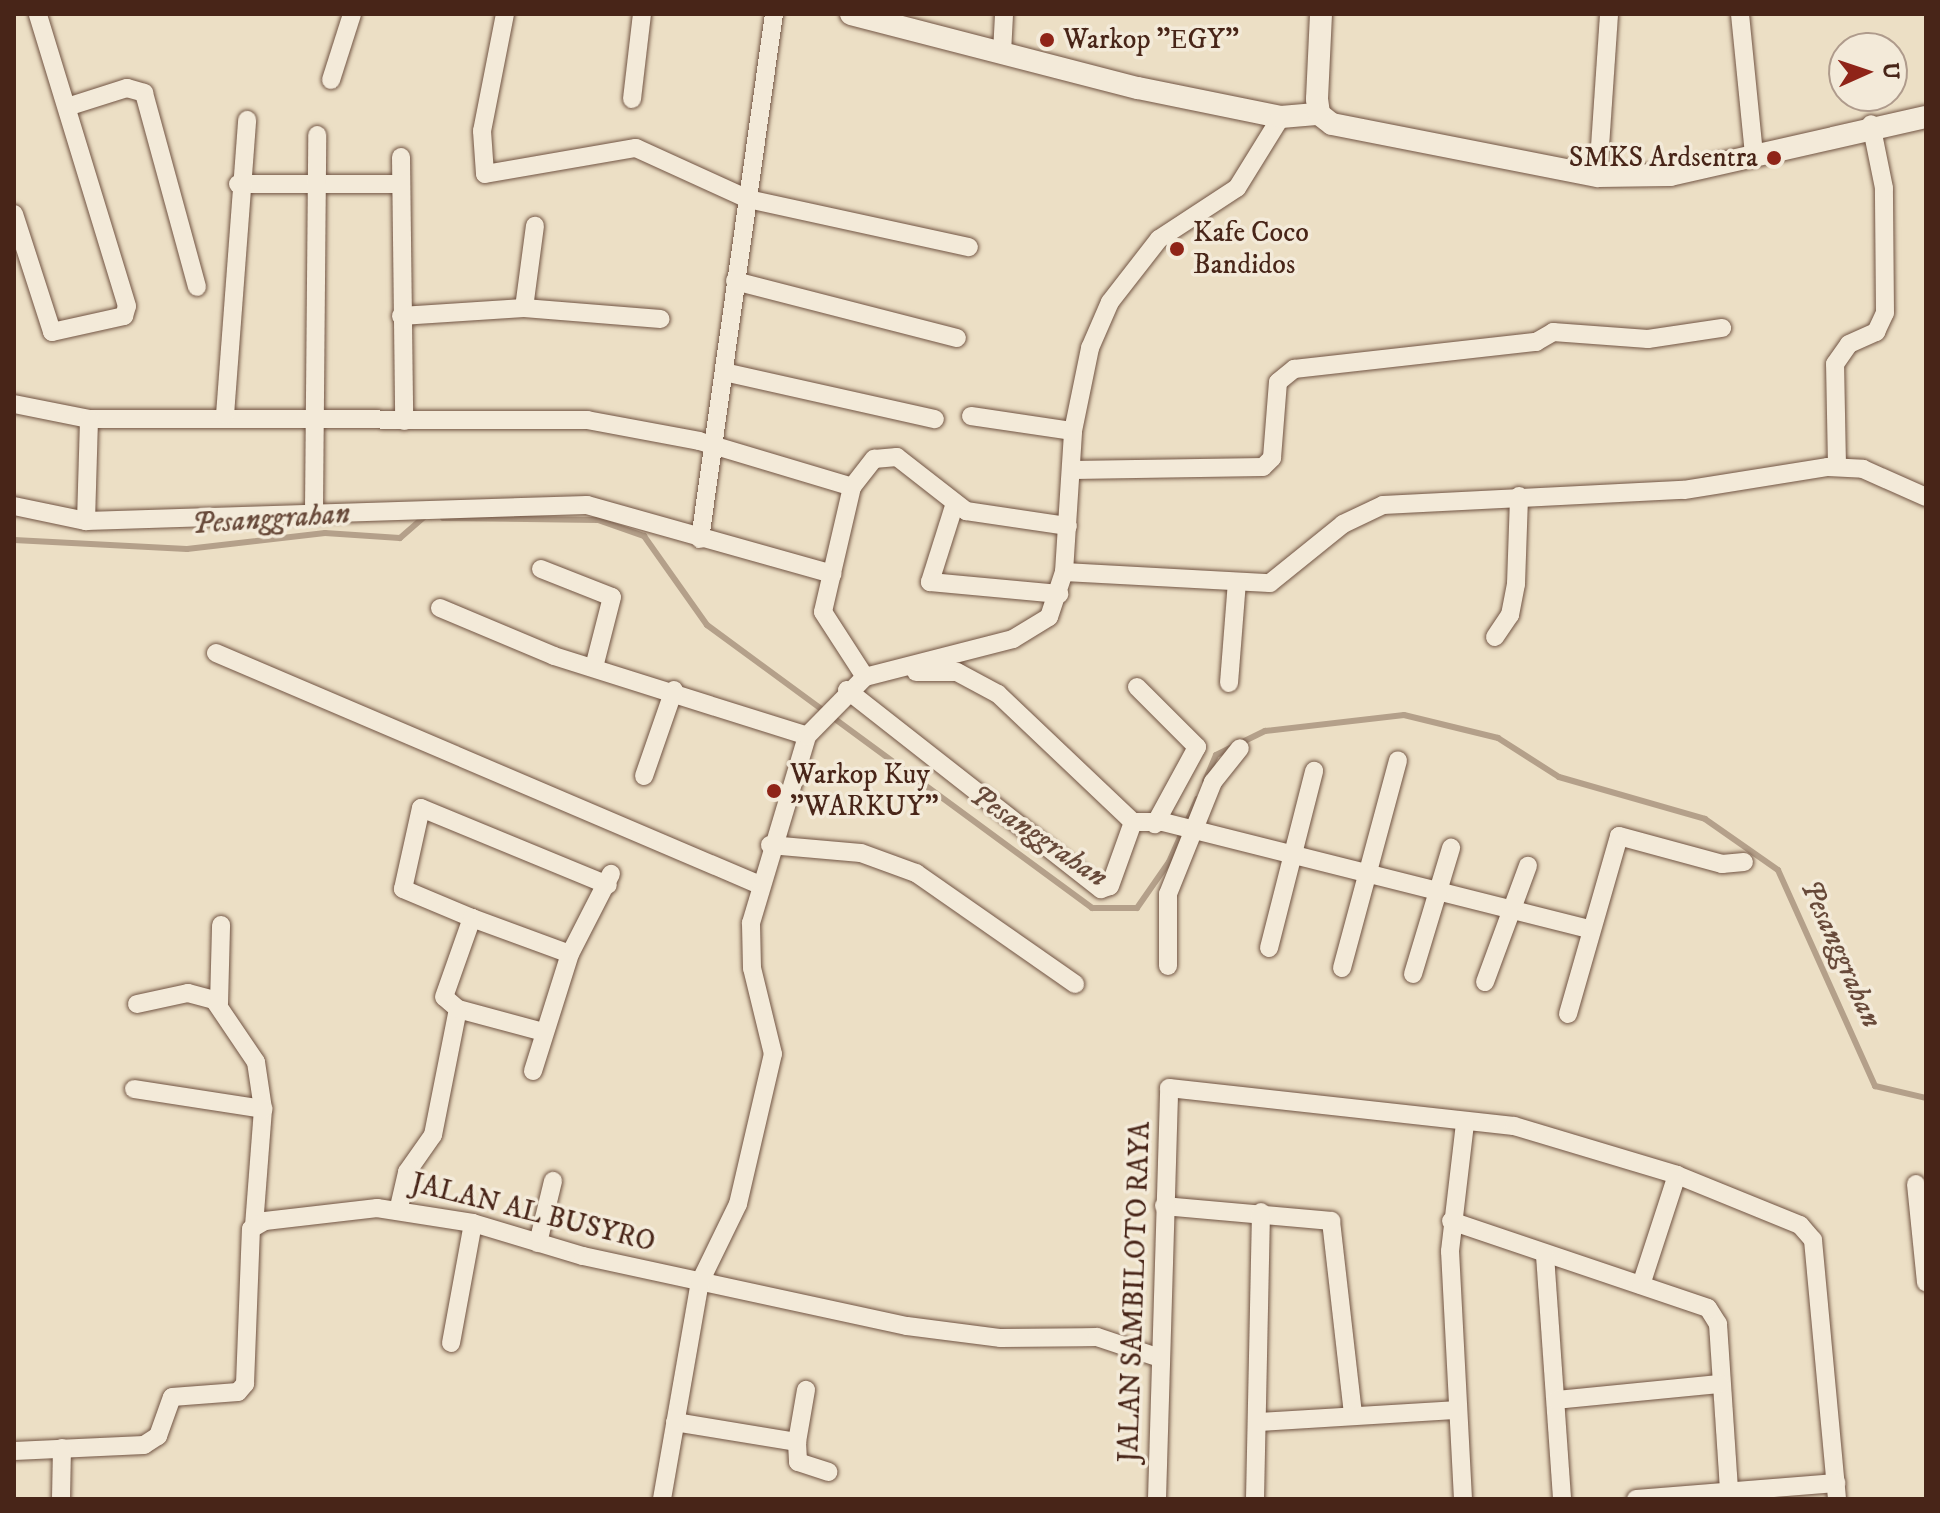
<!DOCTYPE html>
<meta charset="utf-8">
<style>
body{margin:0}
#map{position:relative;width:1940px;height:1513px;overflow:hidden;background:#ecdfc5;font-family:"IM FELL DW Pica",serif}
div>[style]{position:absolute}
.stream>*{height:6px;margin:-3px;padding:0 3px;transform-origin:3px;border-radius:3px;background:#b4a08a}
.roads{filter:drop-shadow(0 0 2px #715443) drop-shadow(0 0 2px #715443)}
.minor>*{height:18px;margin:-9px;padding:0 9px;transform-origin:9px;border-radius:9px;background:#f3ead9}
.tertiary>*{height:22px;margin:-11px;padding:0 11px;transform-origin:11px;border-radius:11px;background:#f3ead9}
.dots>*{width:22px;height:22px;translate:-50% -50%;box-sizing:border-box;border:4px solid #f3ead9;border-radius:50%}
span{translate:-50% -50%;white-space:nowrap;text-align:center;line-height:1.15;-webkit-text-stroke:7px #f3ead9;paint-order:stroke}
.poi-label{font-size:28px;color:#482518}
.left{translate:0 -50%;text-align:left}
.right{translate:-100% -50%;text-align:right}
.street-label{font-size:28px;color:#482518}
.water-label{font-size:30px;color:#684a3a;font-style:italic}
.frame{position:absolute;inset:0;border:16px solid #482518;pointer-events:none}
.north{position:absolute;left:1828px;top:32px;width:80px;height:80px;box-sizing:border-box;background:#f3ead9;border:2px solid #af9b8c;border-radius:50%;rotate:87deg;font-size:22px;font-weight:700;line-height:32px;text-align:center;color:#482518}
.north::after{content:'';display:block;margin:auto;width:28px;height:36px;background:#8f2418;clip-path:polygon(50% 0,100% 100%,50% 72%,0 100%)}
</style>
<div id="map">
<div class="stream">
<i style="left:443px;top:518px;width:155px;rotate:0.7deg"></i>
<i style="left:598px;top:520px;width:49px;rotate:19.2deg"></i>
<i style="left:644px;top:536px;width:109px;rotate:54.7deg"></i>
<i style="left:707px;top:625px;width:478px;rotate:36.3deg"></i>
<i style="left:1092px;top:908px;width:45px"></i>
<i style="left:1137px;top:908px;width:56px;rotate:-55.2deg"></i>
<i style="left:1169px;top:862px;width:69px;rotate:-66deg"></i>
<i style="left:14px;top:540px;width:173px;rotate:3deg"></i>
<i style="left:187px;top:549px;width:139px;rotate:-6.6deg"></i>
<i style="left:325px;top:533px;width:75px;rotate:3.8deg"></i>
<i style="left:400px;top:538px;width:33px;rotate:-41deg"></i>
<i style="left:1205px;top:781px;width:28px;rotate:-67deg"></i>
<i style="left:1216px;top:755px;width:55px;rotate:-26.1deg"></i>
<i style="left:1265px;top:731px;width:140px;rotate:-6.6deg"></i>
<i style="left:1404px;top:715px;width:97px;rotate:13.7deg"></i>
<i style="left:1498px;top:738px;width:72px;rotate:32.6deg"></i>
<i style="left:1559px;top:777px;width:152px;rotate:16deg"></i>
<i style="left:1705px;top:819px;width:89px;rotate:34.9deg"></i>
<i style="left:1778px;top:870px;width:237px;rotate:65.8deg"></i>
<i style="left:1875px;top:1086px;width:52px;rotate:13.2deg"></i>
</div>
<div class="roads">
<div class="minor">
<i style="left:505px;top:14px;width:119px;rotate:101.1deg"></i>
<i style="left:482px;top:131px;width:43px;rotate:86deg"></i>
<i style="left:485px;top:174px;width:153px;rotate:-9.8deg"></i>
<i style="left:636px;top:148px;width:123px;rotate:24.5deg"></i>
<i style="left:748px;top:199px;width:226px;rotate:12.3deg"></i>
<i style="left:1740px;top:14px;width:141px;rotate:84.3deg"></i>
<i style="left:1002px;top:53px;width:39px;rotate:-87deg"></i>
<i style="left:331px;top:80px;width:69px;rotate:-72.3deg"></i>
<i style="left:632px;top:99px;width:86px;rotate:-83.3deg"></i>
<i style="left:67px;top:107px;width:63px;rotate:-17.6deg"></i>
<i style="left:127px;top:88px;width:18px;rotate:16deg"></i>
<i style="left:144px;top:93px;width:201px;rotate:74.7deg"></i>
<i style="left:401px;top:157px;width:264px;rotate:89.3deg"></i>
<i style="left:1598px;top:176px;width:162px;rotate:-86.1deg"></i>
<i style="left:238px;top:184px;width:163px"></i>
<i style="left:14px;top:214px;width:124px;rotate:72.1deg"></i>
<i style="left:52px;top:332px;width:74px;rotate:-12.5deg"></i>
<i style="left:124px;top:316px;width:10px;rotate:-73deg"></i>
<i style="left:127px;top:306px;width:305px;rotate:-107deg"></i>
<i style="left:735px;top:281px;width:229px;rotate:14.4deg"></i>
<i style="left:524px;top:308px;width:83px;rotate:-82.4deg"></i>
<i style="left:401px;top:316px;width:123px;rotate:-3.7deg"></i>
<i style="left:524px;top:308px;width:137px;rotate:4.6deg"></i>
<i style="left:724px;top:372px;width:216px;rotate:12.6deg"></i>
<i style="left:14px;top:404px;width:76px;rotate:11.3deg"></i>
<i style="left:89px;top:419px;width:498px;rotate:0.1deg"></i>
<i style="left:587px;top:420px;width:114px;rotate:10.6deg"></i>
<i style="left:699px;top:441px;width:160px;rotate:16.7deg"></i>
<i style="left:852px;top:487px;width:36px;rotate:-52deg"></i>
<i style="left:874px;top:459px;width:23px;rotate:-5deg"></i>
<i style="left:897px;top:457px;width:88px;rotate:38deg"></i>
<i style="left:966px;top:511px;width:103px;rotate:8.4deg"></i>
<i style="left:225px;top:415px;width:296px;rotate:-85.7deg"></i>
<i style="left:971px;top:416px;width:103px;rotate:8.4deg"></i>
<i style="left:1837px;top:466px;width:102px;rotate:-91.1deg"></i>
<i style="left:1835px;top:364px;width:24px;rotate:-55deg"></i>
<i style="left:1849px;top:344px;width:30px;rotate:-24deg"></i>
<i style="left:1876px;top:332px;width:21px;rotate:-65deg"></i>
<i style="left:1885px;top:313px;width:125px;rotate:-90.5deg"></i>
<i style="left:1884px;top:188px;width:65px;rotate:-101.5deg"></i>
<i style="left:1073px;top:470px;width:190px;rotate:-0.9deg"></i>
<i style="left:1263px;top:467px;width:13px;rotate:-45deg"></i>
<i style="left:1272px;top:458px;width:76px;rotate:-85.5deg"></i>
<i style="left:1278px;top:382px;width:21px;rotate:-39deg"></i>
<i style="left:1294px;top:369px;width:244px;rotate:-6.4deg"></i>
<i style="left:1536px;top:342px;width:20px;rotate:-30deg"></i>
<i style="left:1553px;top:332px;width:95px;rotate:4.2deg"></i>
<i style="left:1648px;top:339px;width:75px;rotate:-8.5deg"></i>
<i style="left:852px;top:487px;width:128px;rotate:103.1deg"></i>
<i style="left:823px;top:612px;width:77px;rotate:57.1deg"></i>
<i style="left:955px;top:503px;width:83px;rotate:107.6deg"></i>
<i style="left:930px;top:582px;width:130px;rotate:5.3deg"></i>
<i style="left:14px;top:506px;width:74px;rotate:11.8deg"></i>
<i style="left:86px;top:521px;width:501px;rotate:-1.83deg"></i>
<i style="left:587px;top:505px;width:255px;rotate:15.7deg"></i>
<i style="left:314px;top:511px;width:376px;rotate:-89.5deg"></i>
<i style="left:86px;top:521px;width:102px;rotate:-88.3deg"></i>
<i style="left:700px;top:539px;width:530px;rotate:-81.98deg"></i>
<i style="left:541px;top:569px;width:76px;rotate:21.5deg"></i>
<i style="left:612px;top:597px;width:72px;rotate:104.4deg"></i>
<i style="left:1064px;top:572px;width:206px;rotate:3.1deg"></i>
<i style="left:1270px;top:583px;width:94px;rotate:-38.9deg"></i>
<i style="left:1343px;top:524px;width:44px;rotate:-25.4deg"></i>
<i style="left:1383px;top:505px;width:301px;rotate:-2.9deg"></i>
<i style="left:1684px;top:490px;width:146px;rotate:-9.1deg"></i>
<i style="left:1828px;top:467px;width:35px;rotate:3deg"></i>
<i style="left:1863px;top:469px;width:69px;rotate:24deg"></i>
<i style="left:440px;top:608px;width:124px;rotate:22.8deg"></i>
<i style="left:554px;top:656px;width:265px;rotate:17.5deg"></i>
<i style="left:1495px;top:637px;width:27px;rotate:-56deg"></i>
<i style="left:1510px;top:615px;width:32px;rotate:-79deg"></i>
<i style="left:1516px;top:584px;width:88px;rotate:-88deg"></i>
<i style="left:216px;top:653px;width:591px;rotate:23.1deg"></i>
<i style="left:916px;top:672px;width:41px"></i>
<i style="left:957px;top:672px;width:47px;rotate:28.2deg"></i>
<i style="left:998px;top:694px;width:186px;rotate:43.5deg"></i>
<i style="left:1133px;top:822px;width:30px"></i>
<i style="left:1163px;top:822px;width:439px;rotate:14.1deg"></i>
<i style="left:1229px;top:683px;width:101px;rotate:-85.5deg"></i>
<i style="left:1137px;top:687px;width:85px;rotate:45deg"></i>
<i style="left:1197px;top:747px;width:88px;rotate:118.6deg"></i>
<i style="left:847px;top:690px;width:323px;rotate:38.1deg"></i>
<i style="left:1101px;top:889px;width:9px;rotate:-18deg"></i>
<i style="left:1110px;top:886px;width:68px;rotate:-70.2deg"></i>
<i style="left:644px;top:776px;width:91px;rotate:-70.8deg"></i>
<i style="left:770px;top:845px;width:91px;rotate:5deg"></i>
<i style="left:861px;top:853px;width:59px;rotate:20deg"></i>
<i style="left:916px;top:873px;width:194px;rotate:34.9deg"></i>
<i style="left:472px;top:918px;width:75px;rotate:-157.2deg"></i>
<i style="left:403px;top:889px;width:83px;rotate:-77.5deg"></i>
<i style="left:421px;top:808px;width:202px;rotate:22.4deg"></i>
<i style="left:1269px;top:948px;width:183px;rotate:-75.7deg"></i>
<i style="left:1168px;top:966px;width:72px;rotate:-90deg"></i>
<i style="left:1168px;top:894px;width:121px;rotate:-68.1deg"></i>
<i style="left:1213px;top:782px;width:43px;rotate:-51.5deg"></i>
<i style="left:1342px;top:968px;width:215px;rotate:-74.9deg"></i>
<i style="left:1413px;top:974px;width:132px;rotate:-73.2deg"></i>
<i style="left:1485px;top:982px;width:124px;rotate:-69.7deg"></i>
<i style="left:137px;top:1004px;width:52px;rotate:-12.2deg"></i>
<i style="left:188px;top:993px;width:27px;rotate:15deg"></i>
<i style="left:214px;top:1000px;width:75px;rotate:55.9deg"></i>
<i style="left:256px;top:1062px;width:48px;rotate:81.5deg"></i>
<i style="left:263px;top:1109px;width:117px;rotate:94.4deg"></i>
<i style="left:219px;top:1004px;width:79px;rotate:-88.5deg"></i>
<i style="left:458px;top:1009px;width:88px;rotate:15.1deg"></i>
<i style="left:1568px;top:1014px;width:185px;rotate:-74deg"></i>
<i style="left:1619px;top:836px;width:107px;rotate:15.2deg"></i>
<i style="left:1722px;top:864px;width:22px;rotate:-5deg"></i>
<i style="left:533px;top:1071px;width:123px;rotate:-72.5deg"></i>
<i style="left:134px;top:1089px;width:131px;rotate:8.8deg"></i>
<i style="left:1916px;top:1184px;width:99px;rotate:84.2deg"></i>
<i style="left:1164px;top:1206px;width:168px;rotate:5.1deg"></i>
<i style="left:1331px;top:1221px;width:195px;rotate:83.5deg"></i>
<i style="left:399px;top:1207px;width:36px;rotate:-77deg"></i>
<i style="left:407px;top:1172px;width:45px;rotate:-54.9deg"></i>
<i style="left:433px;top:1135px;width:128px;rotate:-78.8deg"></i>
<i style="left:458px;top:1009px;width:18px;rotate:-139deg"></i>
<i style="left:444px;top:997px;width:84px;rotate:-70.5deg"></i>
<i style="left:472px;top:918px;width:104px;rotate:20.2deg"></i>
<i style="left:570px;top:954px;width:90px;rotate:-62.9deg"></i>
<i style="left:1451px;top:1221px;width:271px;rotate:18.7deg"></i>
<i style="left:1708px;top:1308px;width:19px;rotate:58deg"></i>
<i style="left:1718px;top:1324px;width:165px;rotate:86.2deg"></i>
<i style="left:538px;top:1243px;width:64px;rotate:-76.4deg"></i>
<i style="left:1545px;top:1255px;width:245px;rotate:86deg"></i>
<i style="left:1641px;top:1285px;width:116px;rotate:-71.9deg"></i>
<i style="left:451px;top:1343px;width:122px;rotate:-79.6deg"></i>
<i style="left:1556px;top:1400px;width:165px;rotate:-5.6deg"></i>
<i style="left:675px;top:1422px;width:124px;rotate:9.3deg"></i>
<i style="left:797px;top:1442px;width:20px;rotate:87deg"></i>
<i style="left:798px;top:1462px;width:32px;rotate:18deg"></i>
<i style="left:1260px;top:1422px;width:198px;rotate:-3.5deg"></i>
<i style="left:797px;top:1442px;width:53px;rotate:-80.2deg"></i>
<i style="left:14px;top:1451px;width:130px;rotate:-2.6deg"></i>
<i style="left:144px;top:1445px;width:17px;rotate:-33deg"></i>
<i style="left:158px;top:1436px;width:41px;rotate:-70.3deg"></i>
<i style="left:172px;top:1397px;width:66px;rotate:-4.3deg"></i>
<i style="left:238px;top:1392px;width:11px;rotate:-49deg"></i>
<i style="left:245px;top:1384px;width:155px;rotate:-87.8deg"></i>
<i style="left:251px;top:1229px;width:16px;rotate:-30deg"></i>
<i style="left:265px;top:1221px;width:113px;rotate:-6.6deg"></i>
<i style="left:377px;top:1208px;width:97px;rotate:8.9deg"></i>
<i style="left:473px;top:1223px;width:115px;rotate:16.7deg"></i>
<i style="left:583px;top:1256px;width:331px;rotate:12.2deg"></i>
<i style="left:907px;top:1326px;width:95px;rotate:7.3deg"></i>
<i style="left:1001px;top:1338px;width:96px;rotate:-0.6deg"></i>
<i style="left:1097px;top:1337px;width:66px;rotate:18.4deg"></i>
<i style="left:61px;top:1499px;width:51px;rotate:-88.9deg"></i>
<i style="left:662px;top:1499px;width:220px;rotate:-80.1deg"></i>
<i style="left:700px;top:1282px;width:87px;rotate:-64deg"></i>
<i style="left:738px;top:1204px;width:154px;rotate:-76.9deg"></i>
<i style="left:773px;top:1054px;width:89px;rotate:-103.7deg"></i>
<i style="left:752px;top:968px;width:45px;rotate:-91.3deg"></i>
<i style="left:751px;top:923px;width:195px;rotate:-73.3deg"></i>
<i style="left:807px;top:736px;width:83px;rotate:-45.5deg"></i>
<i style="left:865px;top:677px;width:153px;rotate:-14.4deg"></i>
<i style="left:1013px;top:639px;width:42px;rotate:-31.4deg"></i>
<i style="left:1049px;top:617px;width:47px;rotate:-71.6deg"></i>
<i style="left:1064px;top:572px;width:141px;rotate:-86.3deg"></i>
<i style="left:1073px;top:431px;width:85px;rotate:-78.4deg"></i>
<i style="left:1090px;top:348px;width:50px;rotate:-66.5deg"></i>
<i style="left:1110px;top:302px;width:80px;rotate:-52.1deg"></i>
<i style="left:1159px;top:239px;width:93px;rotate:-33.2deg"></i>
<i style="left:1237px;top:188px;width:84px;rotate:-58.2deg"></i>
<i style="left:1157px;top:1499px;width:411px;rotate:-88.3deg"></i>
<i style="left:1169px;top:1088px;width:347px;rotate:6.3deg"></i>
<i style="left:1514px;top:1126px;width:170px;rotate:16.7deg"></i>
<i style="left:1677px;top:1175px;width:133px;rotate:22.1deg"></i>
<i style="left:1800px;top:1225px;width:20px;rotate:49deg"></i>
<i style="left:1813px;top:1240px;width:260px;rotate:84.7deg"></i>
<i style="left:1255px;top:1499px;width:287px;rotate:-88.8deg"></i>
<i style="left:1463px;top:1499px;width:248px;rotate:-93deg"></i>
<i style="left:1450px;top:1251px;width:129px;rotate:-83.3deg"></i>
<i style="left:1636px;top:1499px;width:201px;rotate:-4.6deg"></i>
</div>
<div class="tertiary">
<i style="left:851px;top:14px;width:296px;rotate:14.5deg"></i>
<i style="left:1138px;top:88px;width:146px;rotate:11.5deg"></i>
<i style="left:1281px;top:117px;width:38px;rotate:-5deg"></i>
<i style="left:1321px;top:14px;width:85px;rotate:92.7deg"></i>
<i style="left:1317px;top:99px;width:15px;rotate:82deg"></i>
<i style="left:1319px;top:114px;width:16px;rotate:38deg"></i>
<i style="left:1332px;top:124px;width:271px;rotate:11.1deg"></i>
<i style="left:1598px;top:176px;width:72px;rotate:-0.8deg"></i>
<i style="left:1670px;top:175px;width:262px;rotate:-12.8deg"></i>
</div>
</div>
<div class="dots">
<i style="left:1047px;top:40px;background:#8f2418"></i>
<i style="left:1774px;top:158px;background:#8f2418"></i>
<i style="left:1177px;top:249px;background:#8f2418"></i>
<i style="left:774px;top:791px;background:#8f2418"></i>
</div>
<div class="poi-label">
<span class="left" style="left:1063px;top:40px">Warkop "ЕGY"</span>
<span class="right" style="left:1758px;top:158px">SMKS Ardsentra</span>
<span class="left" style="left:1193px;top:249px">Kafe Coco<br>Bandidos</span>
<span class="left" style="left:790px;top:791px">Warkop Kuy<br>"WARKUY"</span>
</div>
<div class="street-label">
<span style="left:533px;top:1213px;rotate:14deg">JALAN AL BUSYRO</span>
<span style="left:1135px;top:1292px;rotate:-88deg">JALAN SAMBILOTO RAYA</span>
</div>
<div class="water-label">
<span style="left:271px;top:520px;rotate:-4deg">Pesanggrahan</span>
<span style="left:1038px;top:837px;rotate:34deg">Pesanggrahan</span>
<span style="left:1840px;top:954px;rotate:66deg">Pesanggrahan</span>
</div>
<div class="frame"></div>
<div class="north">U</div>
</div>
